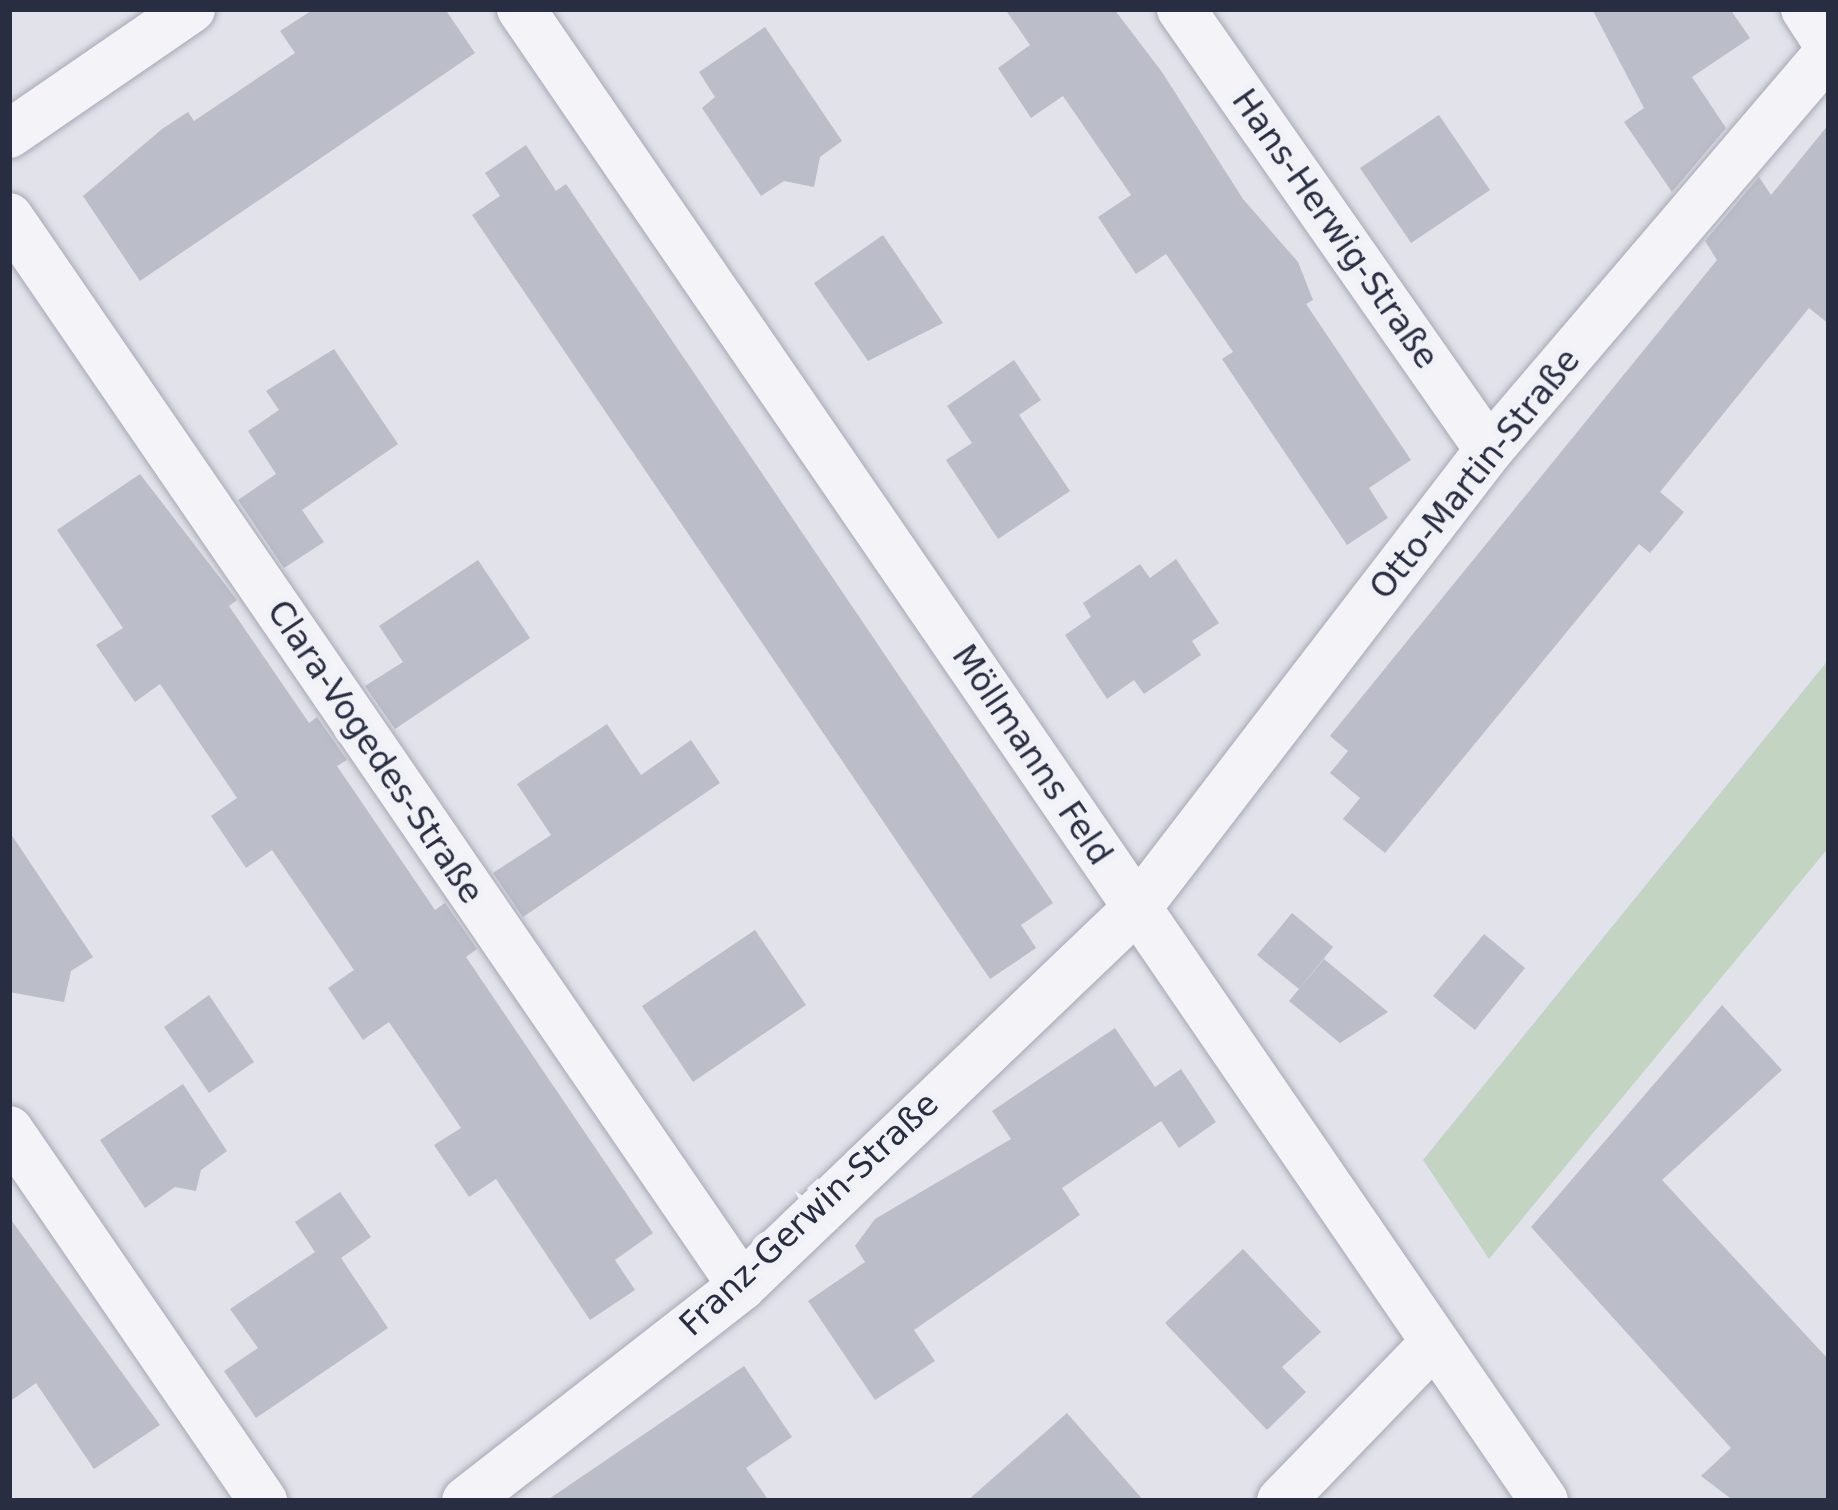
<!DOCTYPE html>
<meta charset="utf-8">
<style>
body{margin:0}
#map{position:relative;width:1838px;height:1510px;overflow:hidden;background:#e1e2ea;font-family:"DejaVu Sans",sans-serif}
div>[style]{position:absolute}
.green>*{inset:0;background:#c3d4c2}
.building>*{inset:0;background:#bbbdc9}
.roads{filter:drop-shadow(0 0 3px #a6a8b4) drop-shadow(0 0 3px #a6a8b4)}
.street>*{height:48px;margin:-24px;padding:0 24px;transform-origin:24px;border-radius:24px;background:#f4f4f8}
span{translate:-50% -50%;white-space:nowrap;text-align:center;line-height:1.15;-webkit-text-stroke:12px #f0f2f7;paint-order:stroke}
.street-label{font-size:33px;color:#292d41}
.frame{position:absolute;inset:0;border:12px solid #292d41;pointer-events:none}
</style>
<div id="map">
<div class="green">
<i style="clip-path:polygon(1829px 659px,1829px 847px,1489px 1259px,1423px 1160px)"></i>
</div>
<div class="building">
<i style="clip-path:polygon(314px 9px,445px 9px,475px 53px,140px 281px,83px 196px,162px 129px,188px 112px,194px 121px,295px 53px,280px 31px)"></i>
<i style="clip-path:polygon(1005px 9px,1114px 9px,1162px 72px,1243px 199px,1298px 262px,1313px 300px,1306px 304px,1411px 460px,1369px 488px,1388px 518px,1347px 545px,1222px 359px,1233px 352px,1166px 254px,1136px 274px,1098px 217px,1131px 195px,1063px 96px,1031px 118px,998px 68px,1030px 45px)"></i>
<i style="clip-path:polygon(1592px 9px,1730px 9px,1750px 38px,1692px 77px,1726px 128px,1672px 192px,1624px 122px,1644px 108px)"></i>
<i style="clip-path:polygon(765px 27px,842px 141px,820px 157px,814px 187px,784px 181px,761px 196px,702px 108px,715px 97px,699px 72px)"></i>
<i style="clip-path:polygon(1439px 115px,1490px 190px,1411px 243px,1360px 168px)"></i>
<i style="clip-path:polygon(1829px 124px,1829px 324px,1809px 308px,1660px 492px,1684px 512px,1650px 553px,1639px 544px,1385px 853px,1343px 819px,1360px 798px,1330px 773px,1348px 751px,1330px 736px,1717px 260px,1705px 241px,1759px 177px,1771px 195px)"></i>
<i style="clip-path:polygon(526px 145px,556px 191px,566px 184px,1053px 903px,1021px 925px,1036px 948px,990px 979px,472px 215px,500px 196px,485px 173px)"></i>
<i style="clip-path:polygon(883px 235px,943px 323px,868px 361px,814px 283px)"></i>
<i style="clip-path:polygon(334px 349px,398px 444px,302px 510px,324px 542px,284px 568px,238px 500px,276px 474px,248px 431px,279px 410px,266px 391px)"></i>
<i style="clip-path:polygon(1014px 360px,1041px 400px,1019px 415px,1070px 491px,998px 539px,946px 460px,972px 443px,947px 406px)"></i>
<i style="clip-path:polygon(140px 474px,237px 600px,229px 606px,309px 723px,317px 717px,347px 760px,337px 766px,435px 910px,445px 903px,477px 949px,466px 957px,653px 1233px,615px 1260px,635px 1290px,590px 1320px,496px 1179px,469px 1197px,434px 1145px,461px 1128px,389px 1022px,363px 1040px,328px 988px,354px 970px,272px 850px,246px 868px,211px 816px,237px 798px,160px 684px,135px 702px,96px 645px,123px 628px,57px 530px)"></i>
<i style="clip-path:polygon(1176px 559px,1219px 623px,1192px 641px,1201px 655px,1144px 694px,1134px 680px,1107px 699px,1065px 635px,1091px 617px,1083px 603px,1140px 564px,1150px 578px)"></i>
<i style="clip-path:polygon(478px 560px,530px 638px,395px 729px,365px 686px,403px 662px,379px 626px)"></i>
<i style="clip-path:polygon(607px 724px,641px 775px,691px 740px,720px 783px,523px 917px,493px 873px,551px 835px,517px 784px)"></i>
<i style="clip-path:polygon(9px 831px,93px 957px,71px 971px,64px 1002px,9px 992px)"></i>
<i style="clip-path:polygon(1292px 913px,1333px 947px,1299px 989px,1257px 955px)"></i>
<i style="clip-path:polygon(755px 930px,806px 1005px,693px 1082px,642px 1006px)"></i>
<i style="clip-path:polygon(1484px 934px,1525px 968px,1475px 1030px,1433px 996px)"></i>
<i style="clip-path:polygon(1324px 959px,1388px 1012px,1340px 1043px,1289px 1001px)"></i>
<i style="clip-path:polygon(209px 995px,254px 1062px,209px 1093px,164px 1027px)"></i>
<i style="clip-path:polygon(1722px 1005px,1782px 1070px,1662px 1180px,1829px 1360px,1829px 1501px,1734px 1501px,1701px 1476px,1731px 1448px,1531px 1227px)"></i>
<i style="clip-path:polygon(1115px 1028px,1155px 1087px,1181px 1069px,1216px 1122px,1179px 1148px,1161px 1121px,1062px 1188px,1080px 1215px,914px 1330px,935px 1361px,875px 1400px,808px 1301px,865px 1262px,855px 1246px,875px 1219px,1011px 1139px,992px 1111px)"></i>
<i style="clip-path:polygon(183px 1084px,227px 1151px,201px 1170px,196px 1191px,175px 1187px,145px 1208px,100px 1140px)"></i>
<i style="clip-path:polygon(340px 1192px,371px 1237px,341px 1258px,388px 1328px,256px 1418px,224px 1371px,258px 1348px,230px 1309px,315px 1252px,295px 1222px)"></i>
<i style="clip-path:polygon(9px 1217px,160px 1425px,94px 1469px,36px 1383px,9px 1402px)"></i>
<i style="clip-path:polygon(1243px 1249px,1321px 1332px,1282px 1367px,1306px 1392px,1267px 1430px,1165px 1323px)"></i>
<i style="clip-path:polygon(744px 1366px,792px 1437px,746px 1468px,769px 1501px,546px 1501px)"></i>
<i style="clip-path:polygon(1067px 1413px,1144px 1501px,967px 1501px)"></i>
</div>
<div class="roads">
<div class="street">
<i style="left:521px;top:9px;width:1809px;rotate:55.56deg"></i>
<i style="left:1181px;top:9px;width:538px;rotate:55.07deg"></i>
<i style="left:1805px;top:9px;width:44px;rotate:57deg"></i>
<i style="left:9px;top:134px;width:221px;rotate:-34.5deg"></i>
<i style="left:9px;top:217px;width:1296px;rotate:55.56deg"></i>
<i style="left:9px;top:1130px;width:450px;rotate:55.6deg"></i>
<i style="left:466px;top:1501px;width:350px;rotate:-37.9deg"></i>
<i style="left:742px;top:1286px;width:547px;rotate:-43.74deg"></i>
<i style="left:1137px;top:908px;width:578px;rotate:-52.46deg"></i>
<i style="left:1489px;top:450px;width:523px;rotate:-49.49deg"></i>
<i style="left:1281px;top:1501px;width:216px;rotate:-45.9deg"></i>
</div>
</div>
<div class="street-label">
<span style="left:1335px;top:229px;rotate:55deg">Hans-Herwig-Straße</span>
<span style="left:1475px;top:474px;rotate:-51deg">Otto-Martin-Straße</span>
<span style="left:375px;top:752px;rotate:56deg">Clara-Vogedes-Straße</span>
<span style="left:1032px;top:755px;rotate:56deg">Möllmanns Feld</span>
<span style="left:809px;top:1214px;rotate:-43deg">Franz-Gerwin-Straße</span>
</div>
<div class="frame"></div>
</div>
